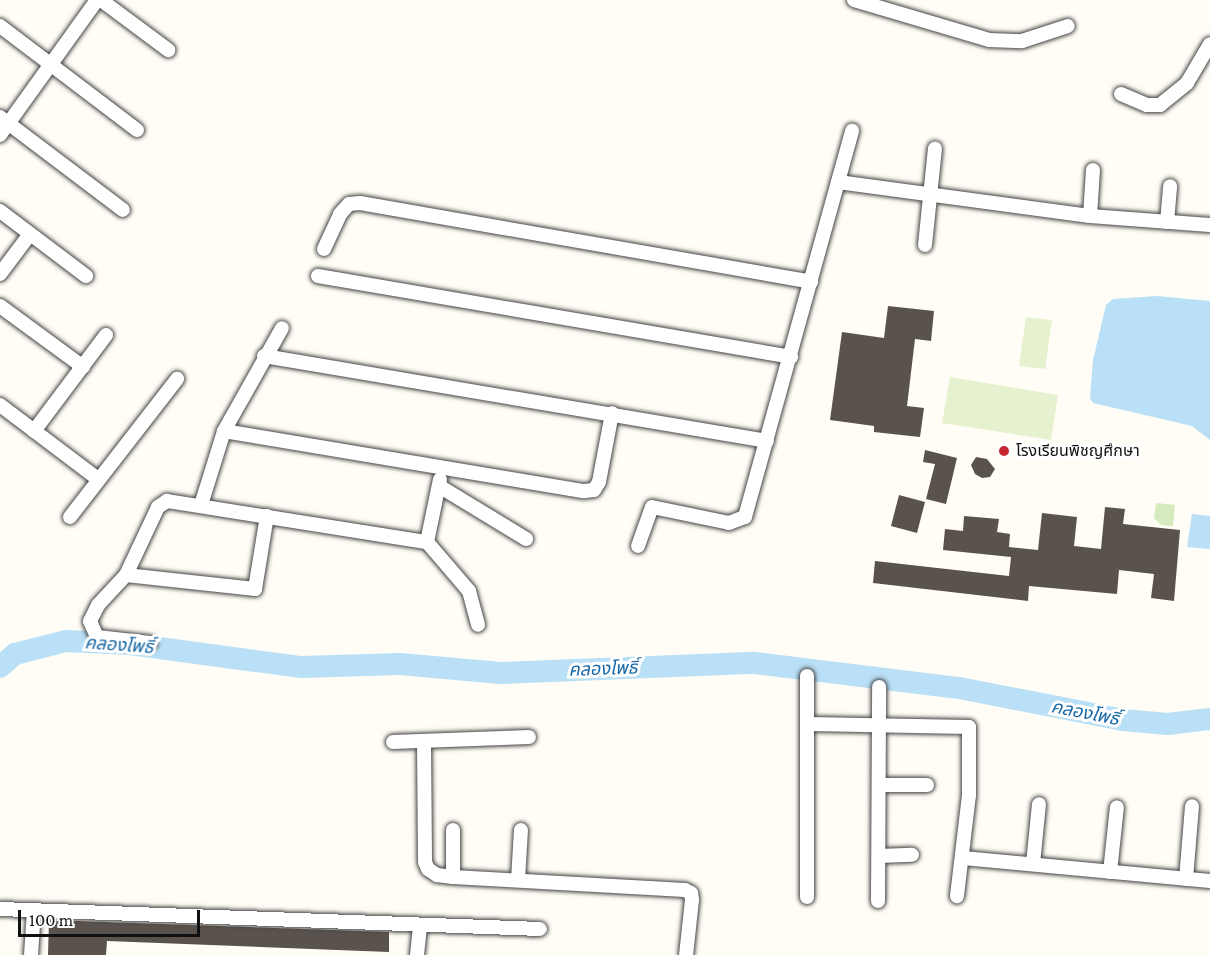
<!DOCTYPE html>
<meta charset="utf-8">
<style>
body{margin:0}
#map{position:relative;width:1210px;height:955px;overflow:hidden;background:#fffdf5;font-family:"Crimson Pro","Noto Sans Thai",serif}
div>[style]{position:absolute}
.green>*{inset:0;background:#d5ebbd}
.pitch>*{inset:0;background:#e6f2cf}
.water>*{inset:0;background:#b9e0f7}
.river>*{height:22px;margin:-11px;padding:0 11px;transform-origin:11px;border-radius:11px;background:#b9e0f7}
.building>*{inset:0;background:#5a524d}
.roads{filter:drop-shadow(0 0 2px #444) drop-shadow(0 0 2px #444)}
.minor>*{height:14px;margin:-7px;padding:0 7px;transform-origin:7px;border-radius:7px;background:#fff}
.dots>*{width:16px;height:16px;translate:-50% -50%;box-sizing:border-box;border:3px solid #fff;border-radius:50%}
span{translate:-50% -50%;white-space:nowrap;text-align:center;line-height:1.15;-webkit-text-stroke:6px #fff;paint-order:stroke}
.poi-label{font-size:16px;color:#111}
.left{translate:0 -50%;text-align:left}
.water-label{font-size:18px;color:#1768a6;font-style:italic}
.scale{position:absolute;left:18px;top:910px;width:182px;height:27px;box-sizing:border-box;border:3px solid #111;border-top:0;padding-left:8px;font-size:18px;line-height:21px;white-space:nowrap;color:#111;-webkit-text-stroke:4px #fff;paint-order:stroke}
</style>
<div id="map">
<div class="green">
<i style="clip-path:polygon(1156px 503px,1175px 505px,1173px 526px,1161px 525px,1154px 518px)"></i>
</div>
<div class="pitch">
<i style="clip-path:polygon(1026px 317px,1052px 320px,1045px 369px,1019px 366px)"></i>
<i style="clip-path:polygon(950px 377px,1058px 395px,1051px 440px,942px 423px)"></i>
</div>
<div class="water">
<i style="clip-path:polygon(1157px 296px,1210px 301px,1210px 440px,1192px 426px,1093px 403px,1090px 398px,1093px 360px,1106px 305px,1113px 299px)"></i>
<i style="clip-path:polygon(1192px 514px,1210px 516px,1210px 549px,1187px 547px)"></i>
</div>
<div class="river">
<i style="left:0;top:667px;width:20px;rotate:-41deg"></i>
<i style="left:15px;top:654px;width:53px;rotate:-14.3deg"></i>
<i style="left:66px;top:641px;width:64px;rotate:2.7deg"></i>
<i style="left:130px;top:644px;width:173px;rotate:7.7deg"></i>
<i style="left:301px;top:667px;width:99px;rotate:-1.7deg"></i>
<i style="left:400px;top:664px;width:101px;rotate:5.1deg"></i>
<i style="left:501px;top:673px;width:254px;rotate:-2.3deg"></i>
<i style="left:755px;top:663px;width:206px;rotate:7deg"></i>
<i style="left:959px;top:688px;width:167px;rotate:11deg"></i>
<i style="left:1123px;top:720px;width:45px;rotate:5.1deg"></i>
<i style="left:1168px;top:724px;width:42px;rotate:-6.8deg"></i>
</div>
<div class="building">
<i style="clip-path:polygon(888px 306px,934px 311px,931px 341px,915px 339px,907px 406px,924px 408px,920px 437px,874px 432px,874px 426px,830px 420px,842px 332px,884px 338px)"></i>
<i style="clip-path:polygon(925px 450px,957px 458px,946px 504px,926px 499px,935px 464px,923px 462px)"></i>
<i style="clip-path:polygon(976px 457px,987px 459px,995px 469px,990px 477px,982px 478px,975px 474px,971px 465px)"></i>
<i style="clip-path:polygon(899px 495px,925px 502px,917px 533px,891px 526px)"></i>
<i style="clip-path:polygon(1105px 507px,1125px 509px,1123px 524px,1180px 530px,1174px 601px,1151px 598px,1154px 574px,1119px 570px,1117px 594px,1029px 586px,1028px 601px,873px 583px,875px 561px,1009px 576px,1011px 557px,943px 550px,945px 529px,963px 531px,964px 516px,999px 519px,997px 532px,1010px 534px,1009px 547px,1038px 550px,1042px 513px,1077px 517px,1074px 546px,1101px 549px)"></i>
<i style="clip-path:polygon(49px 920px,389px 932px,389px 952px,107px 941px,106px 955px,48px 955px)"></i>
</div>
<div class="roads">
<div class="minor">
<i style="left:101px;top:0;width:84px;rotate:36.7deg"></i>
<i style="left:854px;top:0;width:141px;rotate:16.5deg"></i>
<i style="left:989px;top:40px;width:33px;rotate:2deg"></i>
<i style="left:1022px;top:41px;width:48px;rotate:-18.1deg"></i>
<i style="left:0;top:26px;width:172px;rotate:37.2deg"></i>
<i style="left:1121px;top:94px;width:28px;rotate:23deg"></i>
<i style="left:1147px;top:105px;width:13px"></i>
<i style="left:1160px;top:105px;width:35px;rotate:-39deg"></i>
<i style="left:1187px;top:83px;width:45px;rotate:-59.5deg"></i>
<i style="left:0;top:117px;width:154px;rotate:37.1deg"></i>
<i style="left:0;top:135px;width:166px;rotate:-54.3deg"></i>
<i style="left:838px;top:182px;width:254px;rotate:7.7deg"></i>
<i style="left:1090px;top:216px;width:120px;rotate:4.3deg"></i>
<i style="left:0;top:211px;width:108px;rotate:37.1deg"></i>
<i style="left:1090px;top:216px;width:46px;rotate:-86.3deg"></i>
<i style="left:1167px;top:222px;width:36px;rotate:-85deg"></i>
<i style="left:925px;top:245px;width:97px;rotate:-84.1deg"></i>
<i style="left:324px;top:249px;width:38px;rotate:-65deg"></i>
<i style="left:340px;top:214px;width:13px;rotate:-48deg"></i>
<i style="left:349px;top:204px;width:11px;rotate:-5deg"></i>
<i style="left:360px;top:203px;width:458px;rotate:9.9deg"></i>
<i style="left:0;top:274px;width:50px;rotate:-53.1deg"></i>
<i style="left:318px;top:276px;width:480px;rotate:9.7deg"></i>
<i style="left:0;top:306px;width:103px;rotate:36.3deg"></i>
<i style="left:264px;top:356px;width:510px;rotate:9.59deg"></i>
<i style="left:0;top:405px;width:123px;rotate:37.1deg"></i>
<i style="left:34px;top:431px;width:120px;rotate:-53.1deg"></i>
<i style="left:224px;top:431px;width:365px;rotate:9.5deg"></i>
<i style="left:584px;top:491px;width:10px;rotate:-6deg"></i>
<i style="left:594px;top:490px;width:9px;rotate:-58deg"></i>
<i style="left:599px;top:482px;width:70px;rotate:-79.3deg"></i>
<i style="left:439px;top:486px;width:102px;rotate:31.3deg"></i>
<i style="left:201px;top:505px;width:77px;rotate:-72.7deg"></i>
<i style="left:224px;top:431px;width:118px;rotate:-60.6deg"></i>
<i style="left:70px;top:517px;width:175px;rotate:-52.2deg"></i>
<i style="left:427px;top:542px;width:64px;rotate:-78.3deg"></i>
<i style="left:638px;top:546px;width:41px;rotate:-70.3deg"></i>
<i style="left:652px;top:507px;width:79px;rotate:11.7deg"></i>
<i style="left:729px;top:523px;width:17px;rotate:-21deg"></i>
<i style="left:745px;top:517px;width:401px;rotate:-74.5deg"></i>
<i style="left:126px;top:575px;width:130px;rotate:6.2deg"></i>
<i style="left:255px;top:589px;width:74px;rotate:-80.7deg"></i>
<i style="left:150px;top:643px;width:53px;rotate:-173.5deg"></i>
<i style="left:97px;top:637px;width:17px;rotate:-114deg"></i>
<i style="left:90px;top:621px;width:18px;rotate:-63deg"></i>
<i style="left:98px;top:605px;width:41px;rotate:-47deg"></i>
<i style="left:126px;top:575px;width:75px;rotate:-64.8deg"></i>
<i style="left:158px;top:507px;width:11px;rotate:-34deg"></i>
<i style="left:167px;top:501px;width:263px;rotate:9deg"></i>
<i style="left:427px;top:542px;width:65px;rotate:49.4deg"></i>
<i style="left:469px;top:591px;width:35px;rotate:75deg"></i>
<i style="left:809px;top:724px;width:160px;rotate:1.1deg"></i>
<i style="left:969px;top:727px;width:68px;rotate:90deg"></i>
<i style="left:969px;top:795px;width:102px;rotate:96.8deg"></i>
<i style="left:393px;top:742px;width:136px;rotate:-2.1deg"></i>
<i style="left:424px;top:742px;width:120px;rotate:89.5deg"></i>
<i style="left:425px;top:862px;width:8px;rotate:67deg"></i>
<i style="left:428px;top:869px;width:11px;rotate:34deg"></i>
<i style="left:437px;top:875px;width:16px;rotate:7deg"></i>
<i style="left:453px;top:877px;width:232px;rotate:3.2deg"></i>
<i style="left:685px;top:890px;width:7px;rotate:27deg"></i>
<i style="left:691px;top:893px;width:7px;rotate:82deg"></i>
<i style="left:692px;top:900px;width:55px;rotate:96.2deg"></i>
<i style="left:879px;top:785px;width:48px"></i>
<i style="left:453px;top:830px;width:47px;rotate:90deg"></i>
<i style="left:879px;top:856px;width:33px;rotate:-2deg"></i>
<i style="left:963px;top:858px;width:248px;rotate:5.3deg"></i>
<i style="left:1033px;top:864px;width:60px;rotate:-84.3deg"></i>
<i style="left:1110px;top:872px;width:65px;rotate:-83.9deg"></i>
<i style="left:1186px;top:879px;width:73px;rotate:-85.3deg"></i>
<i style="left:518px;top:880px;width:50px;rotate:-86.6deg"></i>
<i style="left:807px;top:897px;width:221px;rotate:-90deg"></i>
<i style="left:878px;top:901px;width:214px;rotate:-89.7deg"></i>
<i style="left:0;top:909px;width:540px;rotate:2.12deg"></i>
<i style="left:31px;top:955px;width:44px;rotate:-86.1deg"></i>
<i style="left:417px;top:955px;width:30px;rotate:-84deg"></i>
</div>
</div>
<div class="dots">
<i style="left:1004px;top:451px;background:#c4262e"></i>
</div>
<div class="poi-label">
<span class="left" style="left:1016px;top:451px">โรงเรียนพิชญศึกษา</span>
</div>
<div class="water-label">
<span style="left:119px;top:645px;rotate:4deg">คลองโพธิ์</span>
<span style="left:603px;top:669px;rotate:-2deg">คลองโพธิ์</span>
<span style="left:1085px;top:713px;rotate:11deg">คลองโพธิ์</span>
</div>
<div class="scale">100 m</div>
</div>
